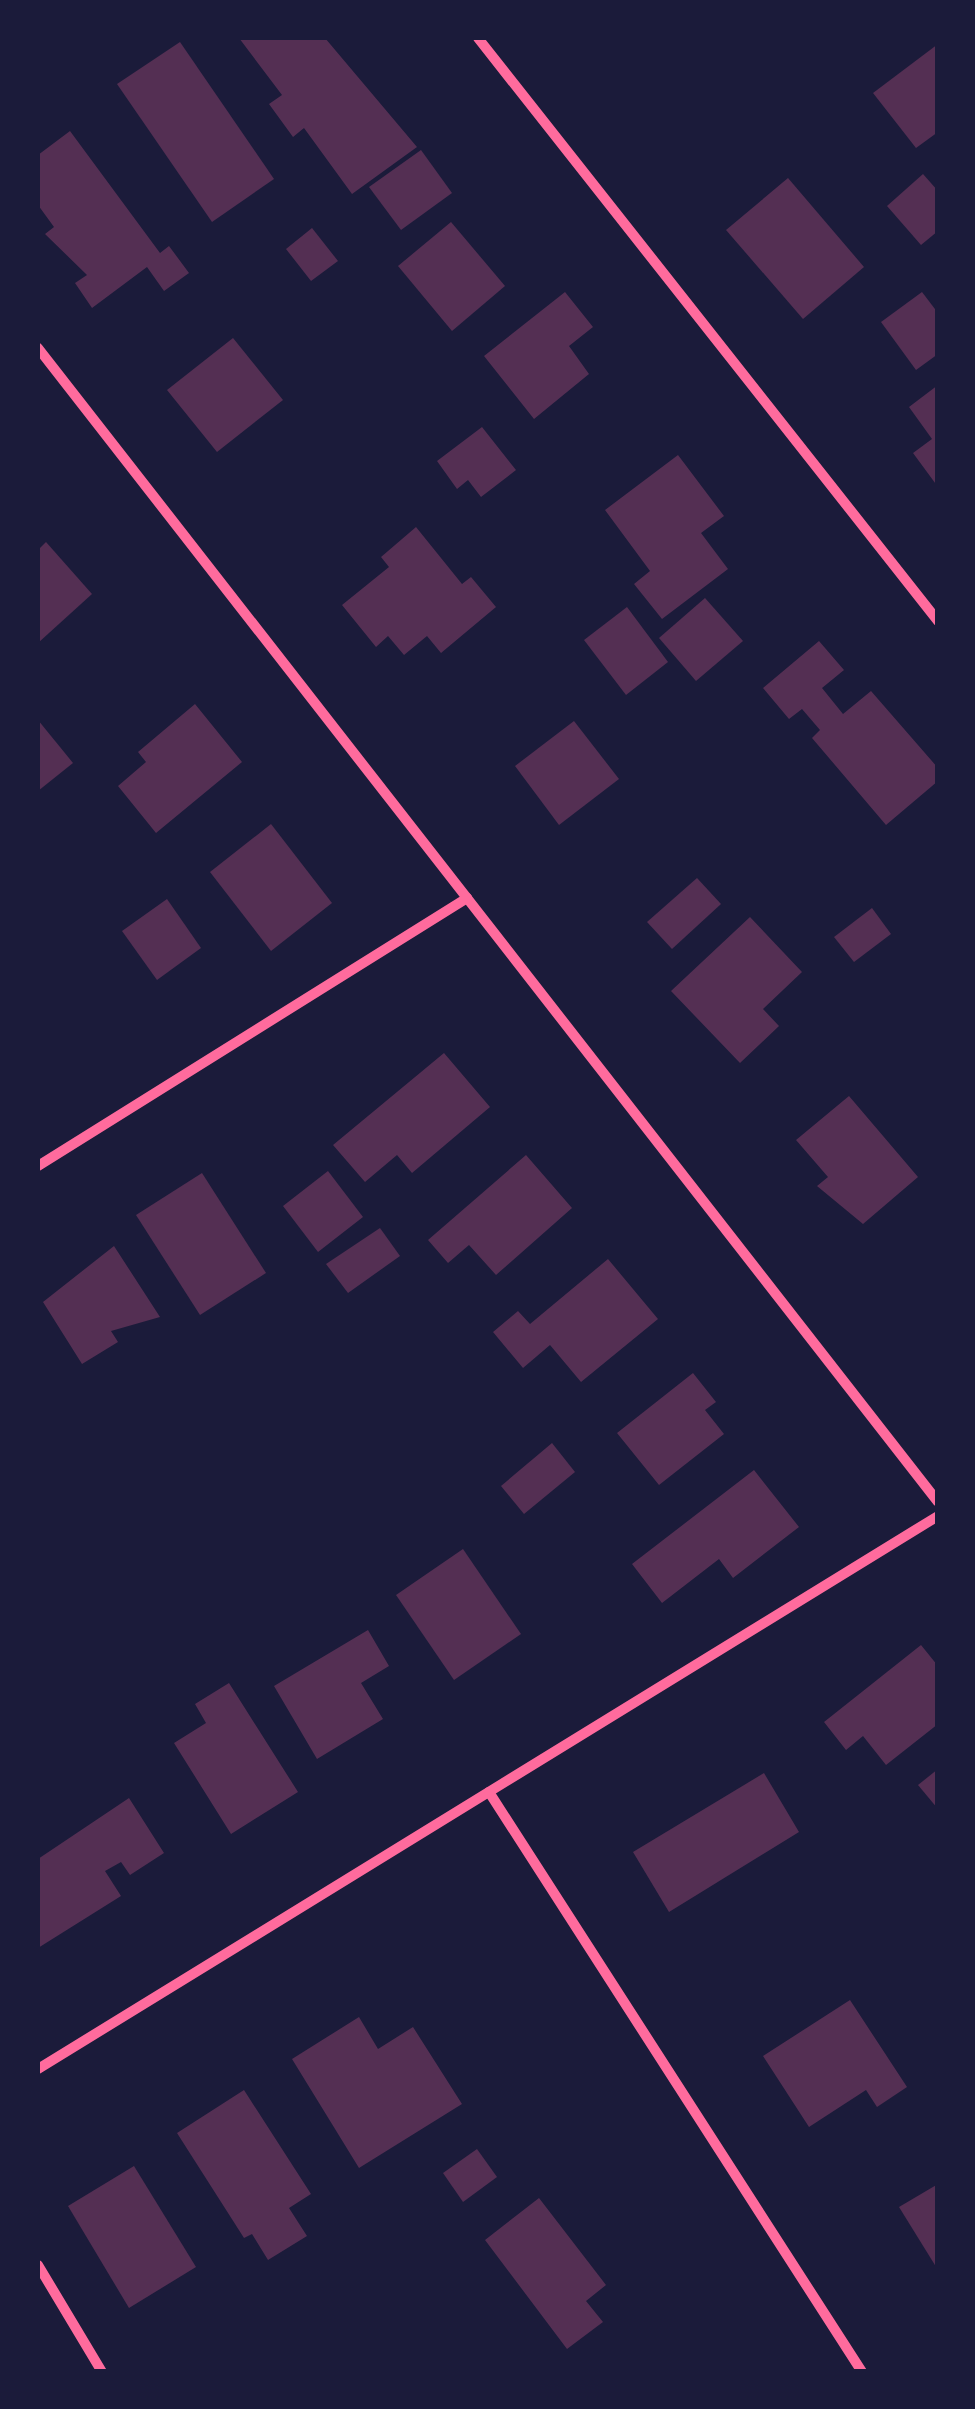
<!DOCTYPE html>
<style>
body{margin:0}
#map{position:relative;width:975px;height:2409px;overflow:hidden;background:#1b1b3a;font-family:"PT Sans Narrow",sans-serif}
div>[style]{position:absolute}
.building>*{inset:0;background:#542f53}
.minor>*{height:10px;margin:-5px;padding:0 5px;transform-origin:5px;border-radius:5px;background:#ff6b9d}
span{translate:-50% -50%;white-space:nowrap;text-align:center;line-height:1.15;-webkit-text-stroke:10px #1b1b3a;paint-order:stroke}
.frame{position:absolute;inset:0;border:40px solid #1b1b3a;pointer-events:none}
</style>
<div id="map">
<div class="building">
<i style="clip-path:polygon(239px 38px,325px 38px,417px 147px,352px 194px,304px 128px,293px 137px,269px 104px,282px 95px)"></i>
<i style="clip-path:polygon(180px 42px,274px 179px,212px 222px,117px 84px)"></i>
<i style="clip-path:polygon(938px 44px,938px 132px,916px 148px,873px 93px)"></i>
<i style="clip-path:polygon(70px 131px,160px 253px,169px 246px,189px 273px,164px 291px,147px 267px,92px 308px,75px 283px,87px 275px,45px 234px,54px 227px,38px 205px,38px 155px)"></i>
<i style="clip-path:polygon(421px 150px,452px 193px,401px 230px,369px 187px)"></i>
<i style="clip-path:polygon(923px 174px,938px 191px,938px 231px,921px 245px,887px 206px)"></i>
<i style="clip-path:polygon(788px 178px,864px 267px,803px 319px,726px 230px)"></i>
<i style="clip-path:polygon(451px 222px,505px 286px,452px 331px,398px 266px)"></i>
<i style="clip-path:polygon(312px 228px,338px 261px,311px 281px,286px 249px)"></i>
<i style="clip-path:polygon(565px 292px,593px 327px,569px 346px,589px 374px,534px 419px,484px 356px)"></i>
<i style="clip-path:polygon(922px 292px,938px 313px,938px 354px,916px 370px,881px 322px)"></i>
<i style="clip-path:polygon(233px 338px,283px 400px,217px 452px,167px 390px)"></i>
<i style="clip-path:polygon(938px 385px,938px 487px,913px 453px,932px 439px,909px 407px)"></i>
<i style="clip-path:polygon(482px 427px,516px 470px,481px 497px,468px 480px,457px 489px,437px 461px)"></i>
<i style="clip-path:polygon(678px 455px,724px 516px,701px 533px,728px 569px,662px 619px,634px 584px,650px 571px,605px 510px)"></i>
<i style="clip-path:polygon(416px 527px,462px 584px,471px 577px,496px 607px,441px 653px,427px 636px,404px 655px,388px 636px,376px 647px,342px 605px,389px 567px,381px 557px)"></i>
<i style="clip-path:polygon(46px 542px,92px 594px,38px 643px,38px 550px)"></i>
<i style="clip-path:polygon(705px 598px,743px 641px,696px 681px,659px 638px)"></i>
<i style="clip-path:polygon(627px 607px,668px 662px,626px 695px,584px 640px)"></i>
<i style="clip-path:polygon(819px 641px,844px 670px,822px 688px,843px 714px,871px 691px,938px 768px,938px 781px,886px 825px,812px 738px,820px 730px,802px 709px,789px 719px,763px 688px)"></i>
<i style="clip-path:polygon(195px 704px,242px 762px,156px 833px,118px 786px,146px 762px,138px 752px)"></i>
<i style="clip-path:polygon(38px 720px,73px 763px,38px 791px)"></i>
<i style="clip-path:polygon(574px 721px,619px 779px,559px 825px,515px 766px)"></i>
<i style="clip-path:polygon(271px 824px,332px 903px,271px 951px,210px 872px)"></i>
<i style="clip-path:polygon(697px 878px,721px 904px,672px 949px,647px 922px)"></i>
<i style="clip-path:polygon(167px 899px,201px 948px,157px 980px,122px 931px)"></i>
<i style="clip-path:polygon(872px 908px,891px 934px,854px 962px,834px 937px)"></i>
<i style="clip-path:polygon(750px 917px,802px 972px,763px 1009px,779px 1026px,740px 1063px,671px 991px)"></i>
<i style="clip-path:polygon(444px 1053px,490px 1107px,412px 1173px,397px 1155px,365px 1182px,333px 1145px)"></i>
<i style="clip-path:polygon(849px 1096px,918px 1177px,863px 1224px,817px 1186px,828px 1177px,796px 1140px)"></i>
<i style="clip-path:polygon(526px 1155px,572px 1208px,496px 1275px,469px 1245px,448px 1263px,428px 1240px)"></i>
<i style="clip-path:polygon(328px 1171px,363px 1217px,318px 1252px,283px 1206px)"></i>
<i style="clip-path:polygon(202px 1173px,266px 1273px,200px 1315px,136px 1215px)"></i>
<i style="clip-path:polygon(380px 1228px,400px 1256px,348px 1293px,326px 1264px)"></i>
<i style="clip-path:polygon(114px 1246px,160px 1317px,111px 1331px,118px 1342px,82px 1364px,43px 1302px)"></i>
<i style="clip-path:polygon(608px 1259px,658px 1319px,581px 1382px,550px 1345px,523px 1368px,493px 1332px,518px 1311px,530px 1324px)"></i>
<i style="clip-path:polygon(693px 1373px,716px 1402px,705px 1410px,724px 1434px,659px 1485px,617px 1433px)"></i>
<i style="clip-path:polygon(552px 1443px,575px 1472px,524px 1514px,501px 1486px)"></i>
<i style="clip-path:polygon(754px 1470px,799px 1527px,733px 1578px,719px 1559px,662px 1603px,632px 1564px)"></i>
<i style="clip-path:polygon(463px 1549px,521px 1634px,454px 1680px,396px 1595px)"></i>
<i style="clip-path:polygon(368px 1630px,389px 1666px,361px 1683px,383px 1719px,317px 1759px,274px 1686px)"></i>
<i style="clip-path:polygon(921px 1645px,938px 1666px,938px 1724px,886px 1765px,863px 1736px,846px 1750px,824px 1722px)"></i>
<i style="clip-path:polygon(229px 1683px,298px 1792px,231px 1834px,174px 1743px,206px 1723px,195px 1704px)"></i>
<i style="clip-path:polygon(938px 1769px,938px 1809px,918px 1785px)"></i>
<i style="clip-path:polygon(764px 1773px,799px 1832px,669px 1912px,633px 1852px)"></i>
<i style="clip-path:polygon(129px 1798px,164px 1853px,130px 1875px,121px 1862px,105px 1871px,121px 1896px,38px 1948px,38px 1859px)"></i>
<i style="clip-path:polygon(850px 2000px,907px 2087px,877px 2107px,866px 2090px,809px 2127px,763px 2056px)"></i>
<i style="clip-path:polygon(359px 2017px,378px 2049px,413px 2027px,462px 2104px,359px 2168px,292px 2059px)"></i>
<i style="clip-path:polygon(244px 2090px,311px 2194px,289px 2208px,307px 2236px,268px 2260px,252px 2234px,244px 2238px,177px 2133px)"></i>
<i style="clip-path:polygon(477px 2149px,497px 2177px,463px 2202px,443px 2173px)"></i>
<i style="clip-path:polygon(134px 2166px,196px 2267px,129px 2308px,68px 2206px)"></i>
<i style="clip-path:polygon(938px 2184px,938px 2270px,899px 2207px)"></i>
<i style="clip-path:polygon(539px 2198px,606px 2285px,586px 2301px,603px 2322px,567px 2349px,485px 2240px)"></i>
</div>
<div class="minor">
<i style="left:478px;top:38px;width:743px;rotate:51.73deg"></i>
<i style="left:38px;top:348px;width:1463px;rotate:52.05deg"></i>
<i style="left:38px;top:1166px;width:506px;rotate:-31.99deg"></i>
<i style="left:489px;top:1792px;width:690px;rotate:57.25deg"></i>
<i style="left:38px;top:2069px;width:1056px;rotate:-31.57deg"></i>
<i style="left:38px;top:2265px;width:125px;rotate:59.1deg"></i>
</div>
<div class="frame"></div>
</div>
